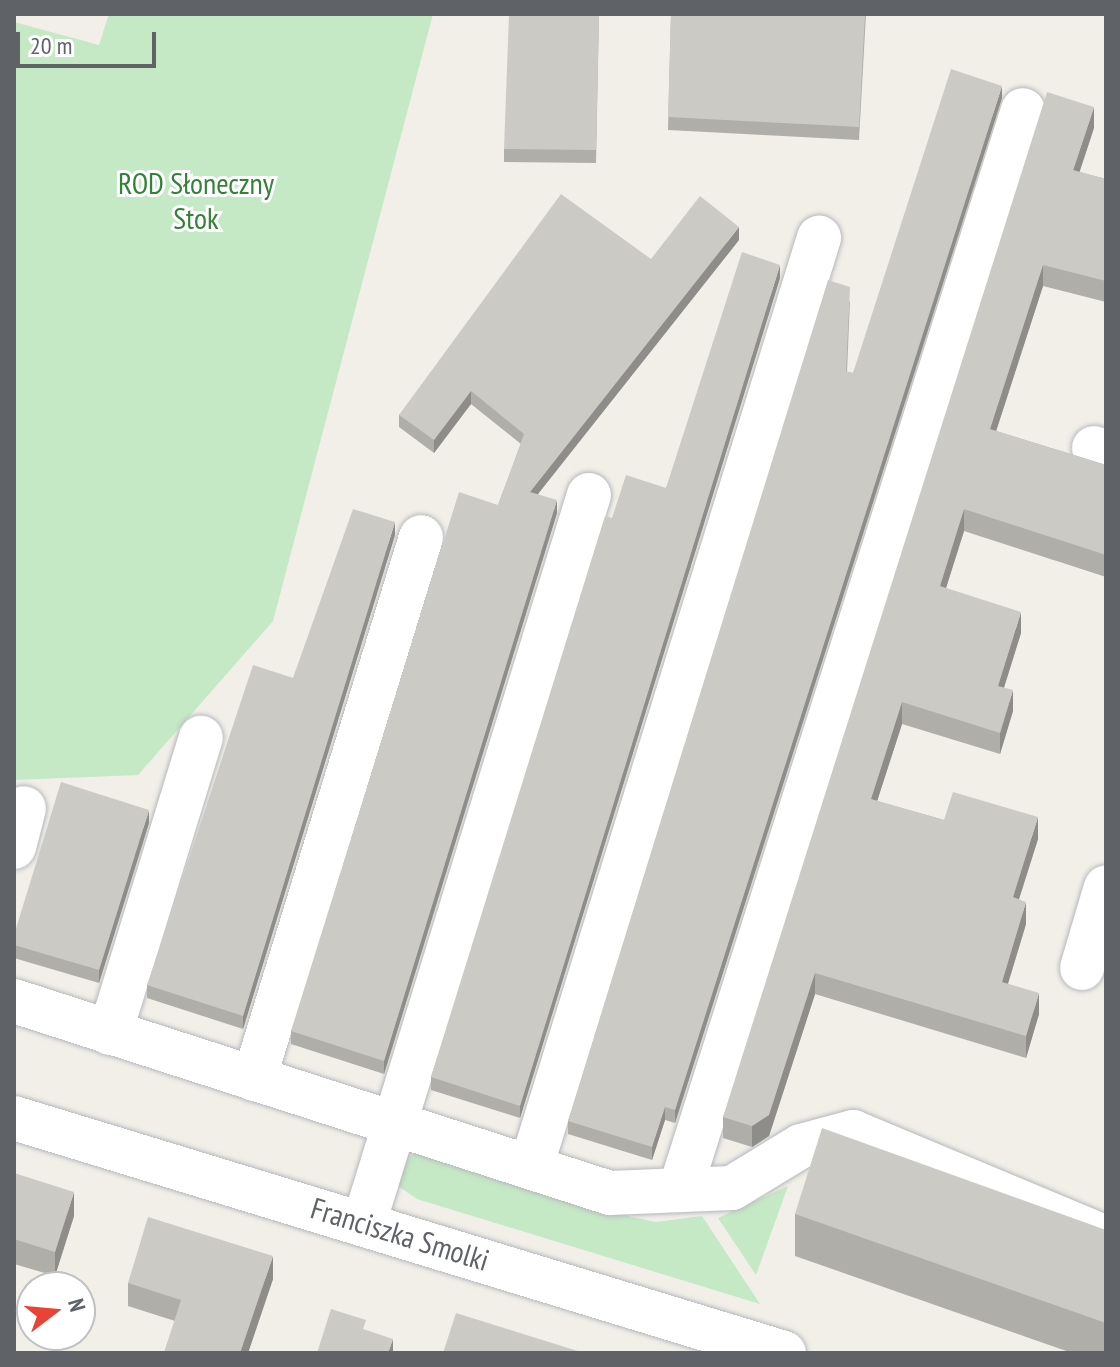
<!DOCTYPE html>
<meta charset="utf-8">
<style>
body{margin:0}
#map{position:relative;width:1120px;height:1367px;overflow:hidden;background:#f1efe8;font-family:"PT Sans Narrow",sans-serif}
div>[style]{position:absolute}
.green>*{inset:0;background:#c5e8c5}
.roads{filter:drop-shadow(0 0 2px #b5b8bc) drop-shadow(0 0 2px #b5b8bc)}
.minor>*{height:44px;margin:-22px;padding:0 22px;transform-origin:22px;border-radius:22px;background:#fff}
.wall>*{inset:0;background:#afaea9}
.shaded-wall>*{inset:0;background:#8f8d8a}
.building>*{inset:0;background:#cccac5}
span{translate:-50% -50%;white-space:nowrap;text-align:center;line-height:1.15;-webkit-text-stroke:6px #fff;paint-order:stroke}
.park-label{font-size:30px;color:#348238}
.street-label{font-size:30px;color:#5f6368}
.frame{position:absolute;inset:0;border:16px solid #5f6368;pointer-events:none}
.north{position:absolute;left:16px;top:1271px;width:80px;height:80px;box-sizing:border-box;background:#fff;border:2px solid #bfc1c3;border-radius:50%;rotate:74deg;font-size:22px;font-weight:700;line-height:32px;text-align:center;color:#5f6368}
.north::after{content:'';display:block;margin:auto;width:28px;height:36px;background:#ea4335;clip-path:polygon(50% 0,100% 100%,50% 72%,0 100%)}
.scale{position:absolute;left:16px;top:32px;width:140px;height:36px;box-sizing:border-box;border:4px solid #5f6368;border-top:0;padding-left:10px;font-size:24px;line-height:28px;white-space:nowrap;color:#5f6368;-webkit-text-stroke:6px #fff;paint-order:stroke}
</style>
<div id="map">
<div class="green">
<i style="clip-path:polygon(109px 14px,433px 14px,273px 621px,138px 775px,14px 780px,14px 22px,99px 45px)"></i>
<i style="clip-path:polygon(415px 1154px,632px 1217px,656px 1222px,702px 1216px,760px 1304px,417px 1199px,398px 1186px,406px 1158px)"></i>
<i style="clip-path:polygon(788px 1186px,756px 1275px,718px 1218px)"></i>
</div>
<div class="roads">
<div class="minor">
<i style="left:1094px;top:448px;width:13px;rotate:18deg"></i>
<i style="left:14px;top:847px;width:40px;rotate:-75.6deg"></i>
<i style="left:1082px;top:968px;width:84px;rotate:-73.5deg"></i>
<i style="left:14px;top:1001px;width:626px;rotate:17.86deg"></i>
<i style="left:610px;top:1193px;width:122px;rotate:-2.3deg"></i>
<i style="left:732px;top:1188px;width:81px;rotate:-31.3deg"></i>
<i style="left:801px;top:1146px;width:54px;rotate:-15.1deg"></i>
<i style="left:853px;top:1132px;width:274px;rotate:22.7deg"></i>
<i style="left:110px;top:1033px;width:309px;rotate:-72.9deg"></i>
<i style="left:254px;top:1079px;width:567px;rotate:-72.87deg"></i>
<i style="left:14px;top:1118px;width:805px;rotate:16.97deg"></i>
<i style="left:531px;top:1167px;width:973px;rotate:-72.78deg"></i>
<i style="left:680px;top:1190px;width:1133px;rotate:-72.38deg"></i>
<i style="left:364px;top:1223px;width:762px;rotate:-72.83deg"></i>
</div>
</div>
<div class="wall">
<i style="clip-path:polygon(599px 14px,596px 163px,504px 162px,504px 149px)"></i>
<i style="clip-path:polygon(671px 14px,866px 14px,859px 140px,668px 130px)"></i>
<i style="clip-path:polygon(1002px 98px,675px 1123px,665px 1120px,652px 1160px,568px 1134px,568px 1121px,850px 300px,847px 372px,853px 373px)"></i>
<i style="clip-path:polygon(1094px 128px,1079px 172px,1106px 179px,1106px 302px,1043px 286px,996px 431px,1106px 465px,1106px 577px,964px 531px,946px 588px,1021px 633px,1004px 687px,1013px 711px,1000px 754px,902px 724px,877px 801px,944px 820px,1038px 839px,1019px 899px,1026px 924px,1008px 984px,1039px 1014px,1026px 1058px,815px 994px,769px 1136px,752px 1147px,723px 1138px,723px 1117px)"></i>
<i style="clip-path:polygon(739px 240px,538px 494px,557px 513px,384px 1074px,291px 1044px,291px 1031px,498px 505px,521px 444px,471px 404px,434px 453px,399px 427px,399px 415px,651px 259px)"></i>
<i style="clip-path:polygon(780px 278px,520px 1118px,431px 1090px,431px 1077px,612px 518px,666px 488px)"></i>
<i style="clip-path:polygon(395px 535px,243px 1029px,147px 998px,147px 985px,293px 678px)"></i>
<i style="clip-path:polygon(149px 823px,99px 983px,14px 958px,14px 935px)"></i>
<i style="clip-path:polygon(14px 1173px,74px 1216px,55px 1276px,14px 1264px)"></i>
<i style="clip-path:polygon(795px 1214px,1106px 1230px,1106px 1353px,1072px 1353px,795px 1256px)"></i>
<i style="clip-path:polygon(273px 1279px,248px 1353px,164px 1353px,175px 1321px,128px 1306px,128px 1283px)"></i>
</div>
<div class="shaded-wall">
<i style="clip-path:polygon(1002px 86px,1002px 98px,675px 1123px,675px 1110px)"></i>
<i style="clip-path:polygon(1094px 107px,1094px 128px,1073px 192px,1073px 170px)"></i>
<i style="clip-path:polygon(739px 227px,739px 240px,530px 504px,530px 492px)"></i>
<i style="clip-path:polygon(780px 265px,780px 278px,520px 1118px,520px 1106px)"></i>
<i style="clip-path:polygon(1043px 265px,1043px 286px,990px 450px,990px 429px)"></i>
<i style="clip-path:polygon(471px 391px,471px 404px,434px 453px,434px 440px)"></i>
<i style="clip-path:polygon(557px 500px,557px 513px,384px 1074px,384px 1061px)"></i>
<i style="clip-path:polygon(964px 509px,964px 531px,940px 607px,940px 586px)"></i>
<i style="clip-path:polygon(395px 522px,395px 535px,243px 1029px,243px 1016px)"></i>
<i style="clip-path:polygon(1021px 612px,1021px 633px,998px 707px,998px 686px)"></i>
<i style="clip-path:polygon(1013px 690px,1013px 711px,1000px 754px,1000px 733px)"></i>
<i style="clip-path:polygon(902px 702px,902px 724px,871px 820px,871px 799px)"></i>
<i style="clip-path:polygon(149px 810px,149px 823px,99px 983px,99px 970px)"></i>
<i style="clip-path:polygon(1038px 817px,1038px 839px,1013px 918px,1013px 897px)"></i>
<i style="clip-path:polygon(1026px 902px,1026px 924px,1002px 1003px,1002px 982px)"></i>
<i style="clip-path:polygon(815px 973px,815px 994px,769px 1136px,752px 1147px,752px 1126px)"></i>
<i style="clip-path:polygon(1039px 993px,1039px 1014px,1026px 1058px,1026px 1036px)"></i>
<i style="clip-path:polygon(665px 1107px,665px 1120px,652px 1160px,652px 1147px)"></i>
<i style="clip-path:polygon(74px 1192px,74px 1216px,55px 1276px,55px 1252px)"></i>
<i style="clip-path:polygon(273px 1256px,273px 1279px,248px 1353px,240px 1353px)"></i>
<i style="clip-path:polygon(393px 1339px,393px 1353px,388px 1353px)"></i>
</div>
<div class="building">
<i style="clip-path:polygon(509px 14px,599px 14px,596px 150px,504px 149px)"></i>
<i style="clip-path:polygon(671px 14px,865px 14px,859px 127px,668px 117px)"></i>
<i style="clip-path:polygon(951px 69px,1002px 86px,675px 1110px,665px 1107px,652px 1147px,568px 1121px,828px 280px,850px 287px,846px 371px,853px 373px)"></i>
<i style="clip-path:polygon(1047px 92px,1094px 107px,1073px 170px,1106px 179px,1106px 281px,1043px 265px,990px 429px,1106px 465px,1106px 555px,964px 509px,940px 586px,1021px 612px,998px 686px,1013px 690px,1000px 733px,902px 702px,871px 799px,944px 820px,953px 792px,1038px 817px,1013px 897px,1026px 902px,1002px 982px,1039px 993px,1026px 1036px,815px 973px,769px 1115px,752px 1126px,723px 1117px)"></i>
<i style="clip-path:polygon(561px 194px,651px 259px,700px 196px,739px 227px,530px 492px,557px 500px,384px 1061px,291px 1031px,459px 492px,498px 505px,524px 434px,471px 391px,434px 440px,399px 415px)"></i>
<i style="clip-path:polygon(742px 252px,780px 265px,520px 1106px,431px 1077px,605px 516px,612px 518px,626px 475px,666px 488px)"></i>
<i style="clip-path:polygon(353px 509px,395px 522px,243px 1016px,147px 985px,253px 665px,293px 678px)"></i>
<i style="clip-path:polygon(61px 782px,149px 810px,99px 970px,14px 945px,14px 935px)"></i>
<i style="clip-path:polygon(822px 1128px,1106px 1230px,1106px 1323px,795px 1214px)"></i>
<i style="clip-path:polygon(14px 1173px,74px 1192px,55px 1252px,14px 1239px)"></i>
<i style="clip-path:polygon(148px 1217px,273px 1256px,240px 1353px,164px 1353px,181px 1300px,128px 1283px)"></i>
<i style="clip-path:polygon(331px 1309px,366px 1320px,363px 1329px,393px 1339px,388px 1353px,317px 1353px)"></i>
<i style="clip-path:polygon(456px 1313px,584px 1353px,443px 1353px)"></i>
</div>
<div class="park-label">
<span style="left:196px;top:200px">ROD Słoneczny<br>Stok</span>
</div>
<div class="street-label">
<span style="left:400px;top:1234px;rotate:17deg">Franciszka Smolki</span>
</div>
<div class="frame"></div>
<div class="north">N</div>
<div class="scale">20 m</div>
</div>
